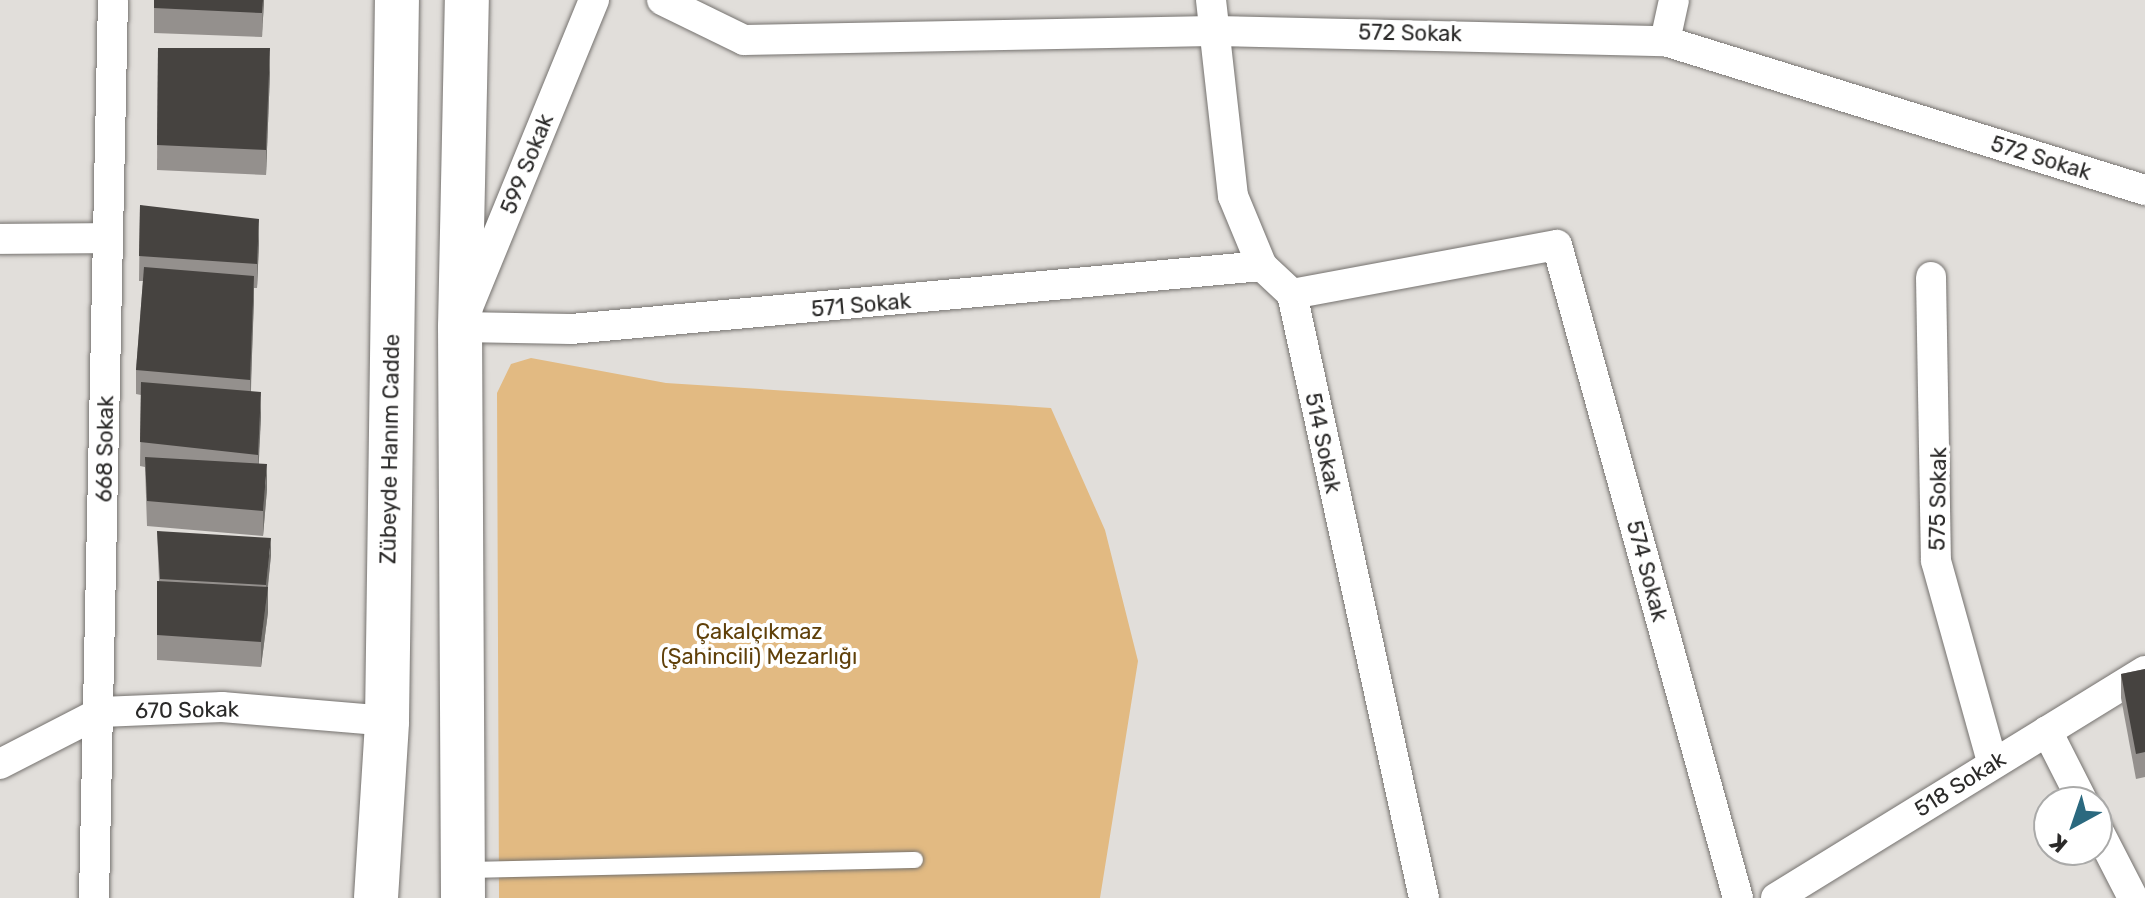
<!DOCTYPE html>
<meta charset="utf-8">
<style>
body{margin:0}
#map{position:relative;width:2145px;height:898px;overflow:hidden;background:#e1deda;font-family:Rubik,sans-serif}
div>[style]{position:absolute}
.green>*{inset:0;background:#e2ba82}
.roads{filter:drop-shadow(0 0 2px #75726f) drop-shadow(0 0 2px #75726f)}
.lane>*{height:16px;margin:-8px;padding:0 8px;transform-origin:8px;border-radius:8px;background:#fff}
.street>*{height:30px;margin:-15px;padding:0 15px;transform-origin:15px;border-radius:15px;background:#fff}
.highway>*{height:44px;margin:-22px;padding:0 22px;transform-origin:22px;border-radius:22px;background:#fff}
.wall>*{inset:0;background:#94908d}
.shaded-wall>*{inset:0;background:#74726e}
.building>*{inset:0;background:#464340}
span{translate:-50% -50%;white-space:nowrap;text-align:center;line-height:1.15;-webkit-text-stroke:8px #fff;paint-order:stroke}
.street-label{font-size:22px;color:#2b2a29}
.park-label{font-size:22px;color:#604009}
.north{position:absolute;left:2033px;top:786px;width:80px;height:80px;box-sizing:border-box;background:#fff;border:2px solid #aaaaa9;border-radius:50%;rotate:220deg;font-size:22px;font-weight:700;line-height:32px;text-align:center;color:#2b2a29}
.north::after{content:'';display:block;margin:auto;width:28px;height:36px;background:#2b697f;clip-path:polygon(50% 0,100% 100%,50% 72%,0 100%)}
</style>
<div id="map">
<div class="green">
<i style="clip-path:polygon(531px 358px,666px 383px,1051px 408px,1105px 530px,1138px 661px,1100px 898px,499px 898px,497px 393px,511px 364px)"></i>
</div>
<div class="roads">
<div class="lane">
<i style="left:466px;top:870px;width:449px;rotate:-1.3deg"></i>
</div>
<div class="street">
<i style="left:594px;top:0;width:353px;rotate:112.3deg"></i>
<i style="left:460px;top:327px;width:111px;rotate:1deg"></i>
<i style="left:571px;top:329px;width:694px;rotate:-5.21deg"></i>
<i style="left:662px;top:0;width:91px;rotate:26deg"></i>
<i style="left:744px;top:40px;width:469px;rotate:-1.1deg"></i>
<i style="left:1213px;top:31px;width:452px;rotate:1.3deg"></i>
<i style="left:1665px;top:41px;width:503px;rotate:17.25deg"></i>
<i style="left:1211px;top:0;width:197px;rotate:83.6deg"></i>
<i style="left:1233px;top:196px;width:76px;rotate:67.5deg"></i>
<i style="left:1262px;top:266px;width:41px;rotate:43deg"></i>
<i style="left:1292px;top:294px;width:618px;rotate:77.67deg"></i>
<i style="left:1665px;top:41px;width:42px;rotate:-77.6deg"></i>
<i style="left:0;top:239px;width:108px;rotate:-0.5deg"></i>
<i style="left:1931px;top:277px;width:284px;rotate:89deg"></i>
<i style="left:1936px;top:561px;width:209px;rotate:74.4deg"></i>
<i style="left:1292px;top:294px;width:269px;rotate:-10.5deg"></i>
<i style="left:1557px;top:245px;width:678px;rotate:74.51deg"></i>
<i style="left:2047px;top:731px;width:80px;rotate:63.1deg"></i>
<i style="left:0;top:764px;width:114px;rotate:-27.2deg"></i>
<i style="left:101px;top:712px;width:121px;rotate:-2.4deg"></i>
<i style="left:222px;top:707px;width:166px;rotate:4.8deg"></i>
<i style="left:2097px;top:828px;width:79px;rotate:62.8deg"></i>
<i style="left:94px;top:898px;width:898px;rotate:-88.79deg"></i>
<i style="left:1776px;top:898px;width:433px;rotate:-31.6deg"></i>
</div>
<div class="highway">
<i style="left:376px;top:898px;width:177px;rotate:-86.4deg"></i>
<i style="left:387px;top:721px;width:721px;rotate:-89.21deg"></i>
<i style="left:463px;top:898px;width:571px;rotate:-90.3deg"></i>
<i style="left:460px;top:327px;width:327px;rotate:-88.8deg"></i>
</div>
</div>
<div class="wall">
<i style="clip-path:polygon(154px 0,264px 0,262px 37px,154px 33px)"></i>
<i style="clip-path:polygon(158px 48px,270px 72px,266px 175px,157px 170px)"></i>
<i style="clip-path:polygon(140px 205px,259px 243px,257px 288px,254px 288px,251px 391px,261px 417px,258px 464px,267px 489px,263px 536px,147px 526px,145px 467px,140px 466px,141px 395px,136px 394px,136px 370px,143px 281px,139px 281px)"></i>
<i style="clip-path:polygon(157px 531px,271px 555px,268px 587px,268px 612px,261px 667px,157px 660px,157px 581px,159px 581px)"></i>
<i style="clip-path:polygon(2145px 669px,2145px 777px,2136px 779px,2121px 698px,2121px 674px)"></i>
</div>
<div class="shaded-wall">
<i style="clip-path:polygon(263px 0,264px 0,262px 37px)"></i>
<i style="clip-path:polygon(270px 48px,270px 72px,266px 175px,266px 150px)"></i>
<i style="clip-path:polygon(259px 219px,259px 243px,257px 288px,257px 264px)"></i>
<i style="clip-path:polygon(254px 276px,254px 301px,250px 405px,250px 380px)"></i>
<i style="clip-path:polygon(261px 392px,261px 417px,258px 479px,258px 455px)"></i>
<i style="clip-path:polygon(267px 464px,267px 489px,263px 536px,263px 511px)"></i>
<i style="clip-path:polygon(271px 538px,271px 555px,266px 602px,266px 585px)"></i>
<i style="clip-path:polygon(268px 587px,268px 612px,261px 667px,261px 642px)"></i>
</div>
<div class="building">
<i style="clip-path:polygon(154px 0,263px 0,262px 13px,154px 8px)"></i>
<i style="clip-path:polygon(158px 48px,270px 48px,266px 150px,157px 145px)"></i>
<i style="clip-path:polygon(140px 205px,259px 219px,257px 264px,139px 256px)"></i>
<i style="clip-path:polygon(144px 267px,254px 276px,250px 380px,136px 370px)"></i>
<i style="clip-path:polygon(141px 382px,261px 392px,258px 455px,140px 442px)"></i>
<i style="clip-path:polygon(145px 457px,267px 464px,263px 511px,147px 501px)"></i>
<i style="clip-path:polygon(157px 531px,271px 538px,266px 585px,160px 579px)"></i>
<i style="clip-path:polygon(157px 581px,268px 587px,261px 642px,157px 635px)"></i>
<i style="clip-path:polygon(2145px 669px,2145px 752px,2136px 754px,2121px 674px)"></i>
</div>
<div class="street-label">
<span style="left:1410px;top:33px;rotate:1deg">572 Sokak</span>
<span style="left:2041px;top:158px;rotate:17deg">572 Sokak</span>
<span style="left:527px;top:164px;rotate:-68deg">599 Sokak</span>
<span style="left:861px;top:305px;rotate:-5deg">571 Sokak</span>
<span style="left:1323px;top:443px;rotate:78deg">514 Sokak</span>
<span style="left:105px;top:449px;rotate:-89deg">668 Sokak</span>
<span style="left:390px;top:449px;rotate:-89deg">Zübeyde Hanım Cadde</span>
<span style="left:1938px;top:499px;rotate:-89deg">575 Sokak</span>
<span style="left:1647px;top:571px;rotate:75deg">574 Sokak</span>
<span style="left:187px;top:710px;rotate:-1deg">670 Sokak</span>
<span style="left:1960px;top:784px;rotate:-32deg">518 Sokak</span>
</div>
<div class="park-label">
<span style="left:759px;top:644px">Çakalçıkmaz<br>(Şahincili) Mezarlığı</span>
</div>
<div class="north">K</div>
</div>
